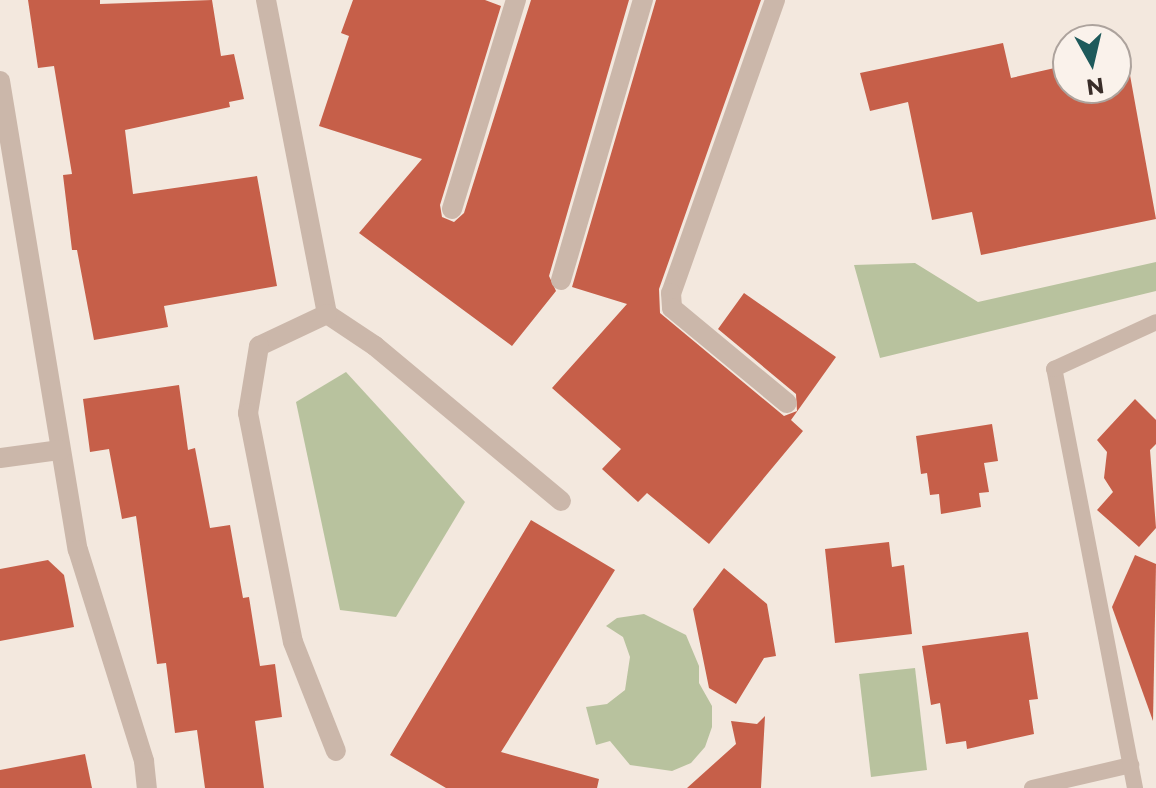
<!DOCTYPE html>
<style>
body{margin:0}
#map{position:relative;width:1156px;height:788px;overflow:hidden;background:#f3e8de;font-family:Montserrat,sans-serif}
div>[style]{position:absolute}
.green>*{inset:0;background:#b8c29e}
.building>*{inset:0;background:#c65f49}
.service>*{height:16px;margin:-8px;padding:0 8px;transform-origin:8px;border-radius:8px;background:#cbb7aa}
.minor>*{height:20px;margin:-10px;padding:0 10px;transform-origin:10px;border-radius:10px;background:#cbb7aa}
span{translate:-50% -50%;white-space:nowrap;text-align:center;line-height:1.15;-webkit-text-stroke:7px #faf2eb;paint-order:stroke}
.north{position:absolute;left:1052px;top:24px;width:80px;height:80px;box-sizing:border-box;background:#faf2eb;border:2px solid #ada39d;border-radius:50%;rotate:172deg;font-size:22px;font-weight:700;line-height:32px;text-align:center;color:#392d29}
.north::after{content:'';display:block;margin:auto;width:28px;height:36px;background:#1e5a5b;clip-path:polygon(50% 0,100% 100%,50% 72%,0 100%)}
</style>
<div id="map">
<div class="green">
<i style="clip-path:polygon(1156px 262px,1156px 291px,880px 358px,854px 265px,915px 263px,978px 302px)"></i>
<i style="clip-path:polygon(346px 372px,465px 502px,396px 617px,340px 610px,296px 402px)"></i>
<i style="clip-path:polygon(644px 614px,686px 635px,699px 666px,699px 683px,712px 706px,712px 727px,705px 747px,691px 763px,672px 771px,630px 765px,610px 741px,596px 745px,586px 707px,607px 704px,625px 690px,630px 657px,623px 637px,606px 626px,617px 618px)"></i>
<i style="clip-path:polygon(915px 668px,927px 770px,871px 777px,859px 674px)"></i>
</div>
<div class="building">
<i style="clip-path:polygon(28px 0,100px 0,100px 4px,212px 0,221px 56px,234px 54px,244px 99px,229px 102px,230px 107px,125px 130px,133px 194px,257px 176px,277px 286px,164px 306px,168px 327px,94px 340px,77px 250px,72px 250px,63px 175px,72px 174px,54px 66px,38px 68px)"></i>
<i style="clip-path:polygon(353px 0,485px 0,501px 6px,440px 205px,442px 217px,454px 222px,464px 213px,531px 0,629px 0,549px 276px,556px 291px,512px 346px,359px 233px,422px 159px,319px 126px,349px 36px,341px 33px)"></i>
<i style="clip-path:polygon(656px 0,761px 0,659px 289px,660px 313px,784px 416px,797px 411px,796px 394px,718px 329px,744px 293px,836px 357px,791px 420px,803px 431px,709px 544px,647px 493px,638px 502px,602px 469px,621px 449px,552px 388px,627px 304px,572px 287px)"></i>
<i style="clip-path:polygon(1003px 43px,1011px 78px,1068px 65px,1068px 88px,1116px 88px,1116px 55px,1126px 53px,1156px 219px,981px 255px,972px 212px,932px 220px,908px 102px,870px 111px,860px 73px)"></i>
<i style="clip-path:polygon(179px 385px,188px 450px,195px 448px,210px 528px,230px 525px,243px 598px,249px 597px,260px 666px,275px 664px,282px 717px,255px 721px,264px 788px,205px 788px,197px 730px,175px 733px,166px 663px,157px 664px,136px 516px,122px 519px,109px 449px,90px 452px,83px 399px)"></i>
<i style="clip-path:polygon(1135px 399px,1156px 420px,1156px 444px,1150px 450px,1156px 528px,1139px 547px,1097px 510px,1113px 492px,1104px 478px,1107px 452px,1097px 440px)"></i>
<i style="clip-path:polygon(992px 424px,998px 461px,984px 463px,989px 492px,979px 493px,981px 507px,941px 514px,939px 494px,930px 495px,927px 473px,921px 474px,916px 436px)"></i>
<i style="clip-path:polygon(531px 520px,615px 570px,501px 752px,599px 779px,597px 788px,446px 788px,390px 755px)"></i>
<i style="clip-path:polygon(889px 542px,892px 567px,904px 565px,912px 634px,835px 643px,825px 549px)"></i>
<i style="clip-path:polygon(1135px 555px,1156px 564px,1153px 721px,1112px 607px)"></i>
<i style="clip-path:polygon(48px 560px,64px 575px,74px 627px,0 641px,0 569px)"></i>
<i style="clip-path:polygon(724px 568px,767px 604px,776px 656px,764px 658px,736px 704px,709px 688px,693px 609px)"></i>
<i style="clip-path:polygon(1028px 632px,1038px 699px,1029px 700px,1034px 734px,967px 749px,966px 741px,946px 744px,940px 703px,931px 705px,922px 646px)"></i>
<i style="clip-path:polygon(765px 716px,761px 788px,687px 788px,736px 744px,731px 721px,757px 724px)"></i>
<i style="clip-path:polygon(85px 754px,92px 788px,0 788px,0 770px)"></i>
</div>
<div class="service">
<i style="left:1032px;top:788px;width:102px;rotate:-13.1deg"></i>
<i style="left:1135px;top:788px;width:427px;rotate:-100.9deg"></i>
<i style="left:1054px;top:369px;width:112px;rotate:-24.7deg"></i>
</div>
<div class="minor">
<i style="left:266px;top:0;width:320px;rotate:79deg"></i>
<i style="left:327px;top:314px;width:58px;rotate:33.7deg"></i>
<i style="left:375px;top:346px;width:242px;rotate:39.8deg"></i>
<i style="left:775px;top:0;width:311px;rotate:109.5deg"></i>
<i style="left:671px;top:293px;width:15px;rotate:86deg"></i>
<i style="left:672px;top:308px;width:149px;rotate:39.6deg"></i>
<i style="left:0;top:81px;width:475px;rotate:80.6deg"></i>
<i style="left:78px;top:550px;width:221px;rotate:72.6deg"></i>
<i style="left:144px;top:761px;width:27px;rotate:84deg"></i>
<i style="left:452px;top:209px;width:219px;rotate:-73deg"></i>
<i style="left:561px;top:280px;width:292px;rotate:-73.7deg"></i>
<i style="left:327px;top:314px;width:75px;rotate:154.8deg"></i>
<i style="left:259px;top:346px;width:68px;rotate:99.3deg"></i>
<i style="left:248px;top:413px;width:233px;rotate:78.9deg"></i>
<i style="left:293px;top:642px;width:117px;rotate:68.5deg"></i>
<i style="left:0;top:458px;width:61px;rotate:-7.6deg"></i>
</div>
<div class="north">N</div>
</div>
